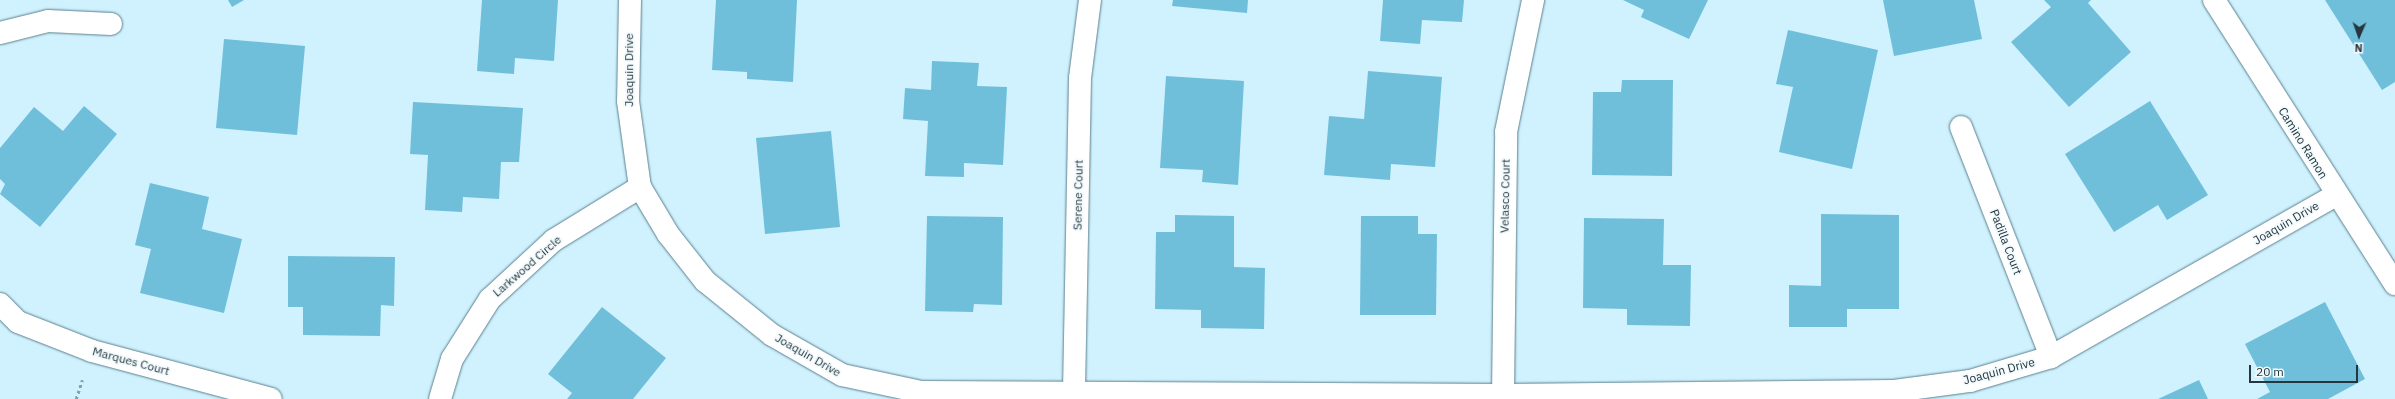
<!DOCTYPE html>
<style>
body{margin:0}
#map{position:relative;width:2395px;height:399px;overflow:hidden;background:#d0f1fe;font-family:"IBM Plex Sans",sans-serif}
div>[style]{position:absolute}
.building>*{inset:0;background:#6fbfdb}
.path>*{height:2.5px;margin-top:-1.25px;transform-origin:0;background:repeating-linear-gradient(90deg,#859fa8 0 3px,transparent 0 6px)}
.roads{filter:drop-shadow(0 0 1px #59808e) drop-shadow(0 0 1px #59808e)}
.minor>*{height:22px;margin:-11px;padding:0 11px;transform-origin:11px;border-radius:11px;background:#fff}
span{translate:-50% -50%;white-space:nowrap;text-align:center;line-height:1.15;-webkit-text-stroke:3.5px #f2fafd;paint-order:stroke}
.street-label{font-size:12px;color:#26363c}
.north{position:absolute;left:2339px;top:16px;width:40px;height:40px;-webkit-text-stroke:3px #f2fafd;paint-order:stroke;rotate:182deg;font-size:11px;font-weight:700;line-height:16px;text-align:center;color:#26363c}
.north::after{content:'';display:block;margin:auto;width:14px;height:18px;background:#26363c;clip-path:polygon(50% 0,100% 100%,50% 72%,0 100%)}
.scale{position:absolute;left:2249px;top:365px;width:109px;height:18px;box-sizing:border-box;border:2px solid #26363c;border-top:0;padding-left:5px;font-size:12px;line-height:14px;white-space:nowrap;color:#26363c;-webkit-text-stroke:3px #f2fafd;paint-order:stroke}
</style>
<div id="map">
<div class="building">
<i style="clip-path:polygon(228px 0,244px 0,232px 7px)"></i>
<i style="clip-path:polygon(482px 0,558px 0,554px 61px,515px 58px,514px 74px,477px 71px)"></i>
<i style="clip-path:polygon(716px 0,797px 0,793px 82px,747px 79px,747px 72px,712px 70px)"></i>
<i style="clip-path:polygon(1173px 0,1248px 0,1247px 13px,1172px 6px)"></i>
<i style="clip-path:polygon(1383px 0,1464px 0,1462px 22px,1422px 20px,1420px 44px,1380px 41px)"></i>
<i style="clip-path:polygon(1623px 0,1708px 0,1689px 39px,1641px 17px,1644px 10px)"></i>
<i style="clip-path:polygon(1883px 0,1974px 0,1982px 39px,1894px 56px)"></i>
<i style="clip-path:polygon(2044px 0,2091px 0,2088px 3px,2131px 52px,2069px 107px,2011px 42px,2051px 7px)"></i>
<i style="clip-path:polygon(2325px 0,2395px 0,2395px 82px,2382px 90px)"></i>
<i style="clip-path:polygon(1788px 30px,1878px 50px,1852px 169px,1779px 152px,1793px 87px,1776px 84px)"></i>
<i style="clip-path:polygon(224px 39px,305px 46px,297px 135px,216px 128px)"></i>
<i style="clip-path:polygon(932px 61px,979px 63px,977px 86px,1007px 87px,1003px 165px,964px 163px,964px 177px,925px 176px,928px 121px,903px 119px,905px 88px,931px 90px)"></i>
<i style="clip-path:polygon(1368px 71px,1442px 77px,1435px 167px,1391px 164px,1390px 180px,1324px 175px,1329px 116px,1364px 119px)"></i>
<i style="clip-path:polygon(1166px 76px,1244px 81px,1238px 185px,1202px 182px,1203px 170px,1160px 168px)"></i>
<i style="clip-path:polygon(1622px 80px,1673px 80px,1672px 176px,1592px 175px,1593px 92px,1621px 92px)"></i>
<i style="clip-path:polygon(2150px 101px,2208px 195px,2167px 220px,2158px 205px,2114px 232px,2065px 154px)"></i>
<i style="clip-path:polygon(413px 102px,523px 108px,519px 162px,501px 162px,499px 199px,463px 197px,462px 212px,425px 210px,428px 155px,410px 154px)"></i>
<i style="clip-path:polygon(84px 106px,117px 134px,40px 227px,0 194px,5px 184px,0 179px,0 148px,34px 107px,63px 131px)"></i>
<i style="clip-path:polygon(831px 131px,840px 227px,765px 234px,756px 138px)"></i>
<i style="clip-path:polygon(150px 183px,209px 197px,202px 229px,242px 239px,224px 313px,140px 293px,151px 249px,135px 245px)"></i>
<i style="clip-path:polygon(1821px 214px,1899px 215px,1899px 309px,1847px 309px,1847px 327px,1789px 327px,1789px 285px,1821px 286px)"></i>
<i style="clip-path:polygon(1175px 215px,1234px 216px,1234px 267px,1265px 268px,1264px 329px,1201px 328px,1201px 310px,1155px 309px,1156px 232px,1175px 232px)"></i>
<i style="clip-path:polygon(927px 216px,1003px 217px,1002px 305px,974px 304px,973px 312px,925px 311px)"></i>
<i style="clip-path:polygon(1361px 216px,1418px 216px,1418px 234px,1437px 234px,1436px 315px,1360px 315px)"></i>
<i style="clip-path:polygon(1584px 218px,1664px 219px,1663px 265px,1691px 265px,1690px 326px,1627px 325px,1627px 309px,1583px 308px)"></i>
<i style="clip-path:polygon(288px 256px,395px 257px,394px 306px,381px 305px,380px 336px,303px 335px,303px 307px,288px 307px)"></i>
<i style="clip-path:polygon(2325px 302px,2365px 379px,2328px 399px,2257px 399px,2270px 392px,2245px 344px)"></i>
<i style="clip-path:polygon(602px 307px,666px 358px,633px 399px,567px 399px,572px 393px,548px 374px)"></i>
<i style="clip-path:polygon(2199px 380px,2208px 399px,2158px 399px)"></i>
</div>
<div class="path">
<i style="left:76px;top:399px;width:20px;rotate:-72deg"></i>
</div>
<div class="roads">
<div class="minor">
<i style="left:630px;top:0;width:101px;rotate:91.1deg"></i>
<i style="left:628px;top:101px;width:87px;rotate:82.1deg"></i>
<i style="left:640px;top:187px;width:55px;rotate:59.2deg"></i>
<i style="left:668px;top:234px;width:60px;rotate:51.8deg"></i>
<i style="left:705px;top:281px;width:86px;rotate:38.9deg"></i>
<i style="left:772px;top:335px;width:81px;rotate:29.7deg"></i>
<i style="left:842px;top:375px;width:81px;rotate:12.1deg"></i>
<i style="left:921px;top:392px;width:582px;rotate:0.3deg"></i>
<i style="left:1503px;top:395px;width:391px;rotate:-0.6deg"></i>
<i style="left:1894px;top:391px;width:77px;rotate:-7.5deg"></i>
<i style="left:1970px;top:381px;width:84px;rotate:-16.5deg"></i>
<i style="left:2051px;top:357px;width:328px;rotate:-29.6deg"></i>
<i style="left:2214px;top:0;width:337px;rotate:57.5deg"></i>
<i style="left:0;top:33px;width:49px;rotate:-14deg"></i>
<i style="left:48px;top:21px;width:63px;rotate:2.7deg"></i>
<i style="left:1961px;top:127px;width:247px;rotate:68.6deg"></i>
<i style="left:0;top:304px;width:25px;rotate:45deg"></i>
<i style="left:18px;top:322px;width:79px;rotate:21.4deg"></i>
<i style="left:92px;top:351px;width:185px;rotate:15deg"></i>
<i style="left:1074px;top:391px;width:313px;rotate:-88.9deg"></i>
<i style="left:1080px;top:78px;width:79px;rotate:-82.7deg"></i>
<i style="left:1503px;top:395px;width:263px;rotate:-89.3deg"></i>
<i style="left:1506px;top:132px;width:135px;rotate:-78.4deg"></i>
<i style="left:440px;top:399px;width:42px;rotate:-73.3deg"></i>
<i style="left:452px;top:359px;width:71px;rotate:-57.7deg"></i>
<i style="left:490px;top:299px;width:87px;rotate:-42.7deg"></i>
<i style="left:554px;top:240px;width:101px;rotate:-31.6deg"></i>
</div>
</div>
<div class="street-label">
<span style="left:629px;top:70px;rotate:-90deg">Joaquin Drive</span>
<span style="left:2303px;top:143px;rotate:58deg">Camino Ramon</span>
<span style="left:1078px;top:195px;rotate:-89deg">Serene Court</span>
<span style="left:1505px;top:196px;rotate:-89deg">Velasco Court</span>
<span style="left:2286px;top:223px;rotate:-30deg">Joaquin Drive</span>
<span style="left:2006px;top:242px;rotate:69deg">Padilla Court</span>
<span style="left:527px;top:266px;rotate:-41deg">Larkwood Circle</span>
<span style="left:808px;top:355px;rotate:30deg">Joaquin Drive</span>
<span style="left:131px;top:361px;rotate:15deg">Marques Court</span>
<span style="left:1999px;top:371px;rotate:-15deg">Joaquin Drive</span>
</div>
<div class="north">N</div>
<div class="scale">20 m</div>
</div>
